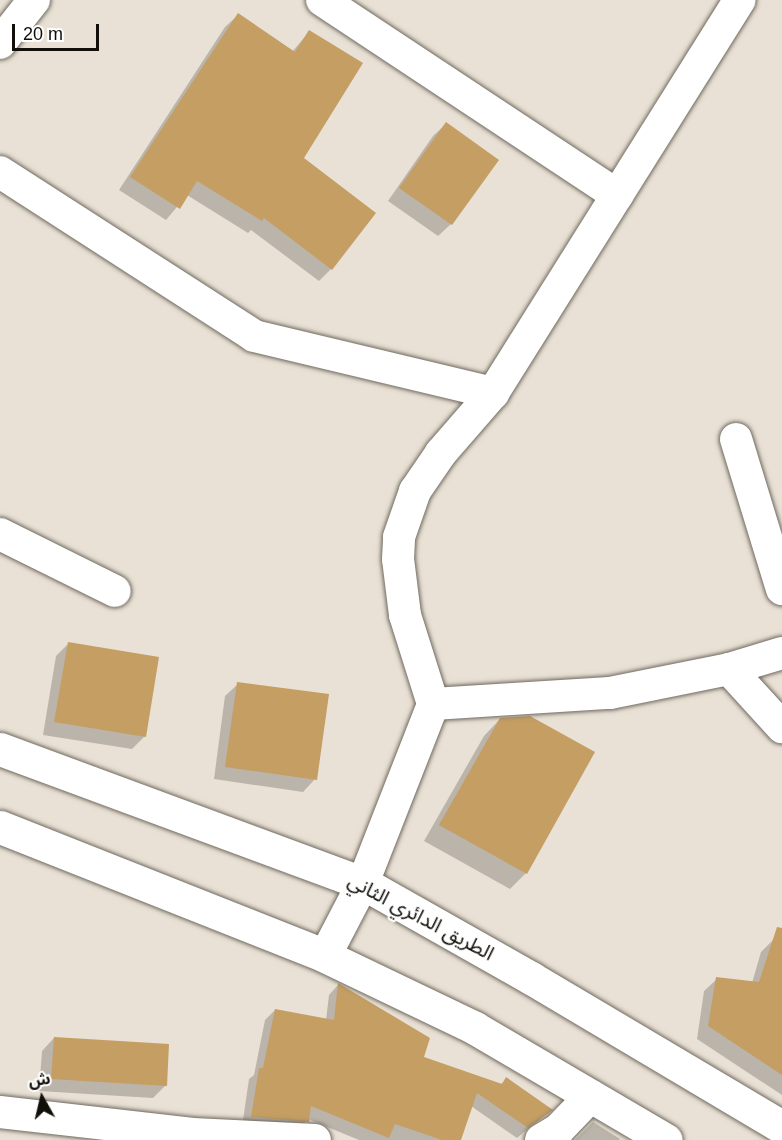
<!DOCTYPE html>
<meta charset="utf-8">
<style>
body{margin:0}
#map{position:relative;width:782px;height:1140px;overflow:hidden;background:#e9e1d5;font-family:Helvetica,"Noto Sans Arabic",sans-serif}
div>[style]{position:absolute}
.shadow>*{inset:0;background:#0003}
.building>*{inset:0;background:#c49e63}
.roads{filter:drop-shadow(0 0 2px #70695f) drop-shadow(0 0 2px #70695f)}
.minor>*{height:32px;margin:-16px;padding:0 16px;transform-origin:16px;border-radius:16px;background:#fff}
.major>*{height:33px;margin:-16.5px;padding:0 16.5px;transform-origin:16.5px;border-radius:16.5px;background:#fff}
span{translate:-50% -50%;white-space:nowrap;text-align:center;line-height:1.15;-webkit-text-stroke:5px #fff;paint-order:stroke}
.street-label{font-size:20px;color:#120f0b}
.north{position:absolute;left:12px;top:1068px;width:60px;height:60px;-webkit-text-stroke:4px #fff;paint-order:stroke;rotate:352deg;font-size:16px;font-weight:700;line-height:24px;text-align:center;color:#120f0b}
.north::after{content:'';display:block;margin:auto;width:21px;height:27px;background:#120f0b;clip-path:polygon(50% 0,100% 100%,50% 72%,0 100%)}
.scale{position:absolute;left:12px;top:24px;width:87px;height:27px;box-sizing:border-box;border:3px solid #120f0b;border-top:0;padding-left:8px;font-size:18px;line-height:21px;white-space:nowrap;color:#120f0b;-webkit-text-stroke:4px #fff;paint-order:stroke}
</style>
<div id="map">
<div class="shadow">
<i style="clip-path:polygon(238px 15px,292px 52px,309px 32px,302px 159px,331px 269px,319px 281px,251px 230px,248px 233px,187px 195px,166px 220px,119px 190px,225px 27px)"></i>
<i style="clip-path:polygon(446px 124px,451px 224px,438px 236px,388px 201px,433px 136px)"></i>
<i style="clip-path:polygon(68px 644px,144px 737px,132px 749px,43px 735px,56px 656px)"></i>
<i style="clip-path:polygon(238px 684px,315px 779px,303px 792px,214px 779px,225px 696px)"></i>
<i style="clip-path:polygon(500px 719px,526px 873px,510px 889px,424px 841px,484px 736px)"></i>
<i style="clip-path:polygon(774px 939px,782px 939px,782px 1095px,697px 1039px,704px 991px,717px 979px,752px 983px,761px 952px)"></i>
<i style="clip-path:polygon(338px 985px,422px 1058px,500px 1085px,507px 1079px,550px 1110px,517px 1138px,471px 1106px,459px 1140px,359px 1140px,308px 1119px,297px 1131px,242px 1127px,249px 1079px,254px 1075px,265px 1020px,275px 1010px,326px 1020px,329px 995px)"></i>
<i style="clip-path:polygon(54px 1038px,166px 1085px,153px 1098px,39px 1091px,42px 1051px)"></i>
<i style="clip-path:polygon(593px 1122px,620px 1139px,619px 1140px,575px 1140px)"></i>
</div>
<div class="building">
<i style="clip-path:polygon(238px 13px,295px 52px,309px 30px,363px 63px,304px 158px,376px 213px,332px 270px,264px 218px,262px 221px,197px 181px,180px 209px,130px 177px)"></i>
<i style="clip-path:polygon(446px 122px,499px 160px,452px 225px,399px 188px)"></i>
<i style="clip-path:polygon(68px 642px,159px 657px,146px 737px,54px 722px)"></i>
<i style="clip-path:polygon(237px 682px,329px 694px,317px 780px,225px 767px)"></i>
<i style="clip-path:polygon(530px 716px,595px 752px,527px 874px,439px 825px,500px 718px)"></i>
<i style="clip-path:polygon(777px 927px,782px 928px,782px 1075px,708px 1026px,716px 977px,759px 982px)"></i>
<i style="clip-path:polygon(338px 983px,430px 1038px,424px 1057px,502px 1084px,506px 1077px,553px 1110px,528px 1128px,477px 1093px,461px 1140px,442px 1140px,395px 1124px,389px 1138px,311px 1106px,309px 1122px,251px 1117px,259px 1068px,263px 1068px,275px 1009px,334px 1020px)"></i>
<i style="clip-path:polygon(54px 1037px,169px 1044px,167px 1086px,51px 1079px)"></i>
</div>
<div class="roads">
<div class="minor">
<i style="left:322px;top:0;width:354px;rotate:33.5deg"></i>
<i style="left:0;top:43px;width:55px;rotate:-51.7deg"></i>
<i style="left:0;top:172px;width:302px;rotate:32.8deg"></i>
<i style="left:254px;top:336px;width:246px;rotate:13.4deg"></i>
<i style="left:736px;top:439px;width:157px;rotate:73deg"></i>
<i style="left:0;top:534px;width:128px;rotate:26.4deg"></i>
<i style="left:729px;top:669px;width:79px;rotate:47.6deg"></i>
<i style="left:433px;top:704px;width:177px;rotate:-3.6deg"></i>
<i style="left:610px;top:693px;width:121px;rotate:-11.4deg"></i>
<i style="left:729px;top:669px;width:55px;rotate:-16.8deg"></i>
<i style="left:325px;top:956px;width:82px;rotate:-62.5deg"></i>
<i style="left:363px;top:883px;width:192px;rotate:-68.6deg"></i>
<i style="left:433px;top:704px;width:93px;rotate:-107.5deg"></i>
<i style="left:405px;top:615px;width:56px;rotate:-97.1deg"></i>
<i style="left:398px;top:559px;width:22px;rotate:-87deg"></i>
<i style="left:399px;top:537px;width:49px;rotate:-70.8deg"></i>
<i style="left:415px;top:491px;width:46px;rotate:-55.6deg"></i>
<i style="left:441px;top:453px;width:79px;rotate:-49.1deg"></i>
<i style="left:493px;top:393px;width:464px;rotate:-57.9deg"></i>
<i style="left:0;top:1112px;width:194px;rotate:6.5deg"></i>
<i style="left:193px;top:1134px;width:122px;rotate:2.8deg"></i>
<i style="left:541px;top:1140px;width:21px;rotate:-31deg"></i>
<i style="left:559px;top:1129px;width:46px;rotate:-45.9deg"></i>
</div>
<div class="major">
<i style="left:0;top:749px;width:387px;rotate:20.3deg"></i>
<i style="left:363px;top:883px;width:193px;rotate:29.5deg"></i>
<i style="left:531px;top:978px;width:292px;rotate:30.7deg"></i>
<i style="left:0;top:827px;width:350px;rotate:21.6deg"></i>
<i style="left:325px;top:956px;width:166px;rotate:25.6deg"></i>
<i style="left:475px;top:1028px;width:221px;rotate:30.4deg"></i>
</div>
</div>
<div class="street-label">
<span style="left:421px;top:917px;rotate:28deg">الطريق الدائري الثاني</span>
</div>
<div class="north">ش</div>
<div class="scale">20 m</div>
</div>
